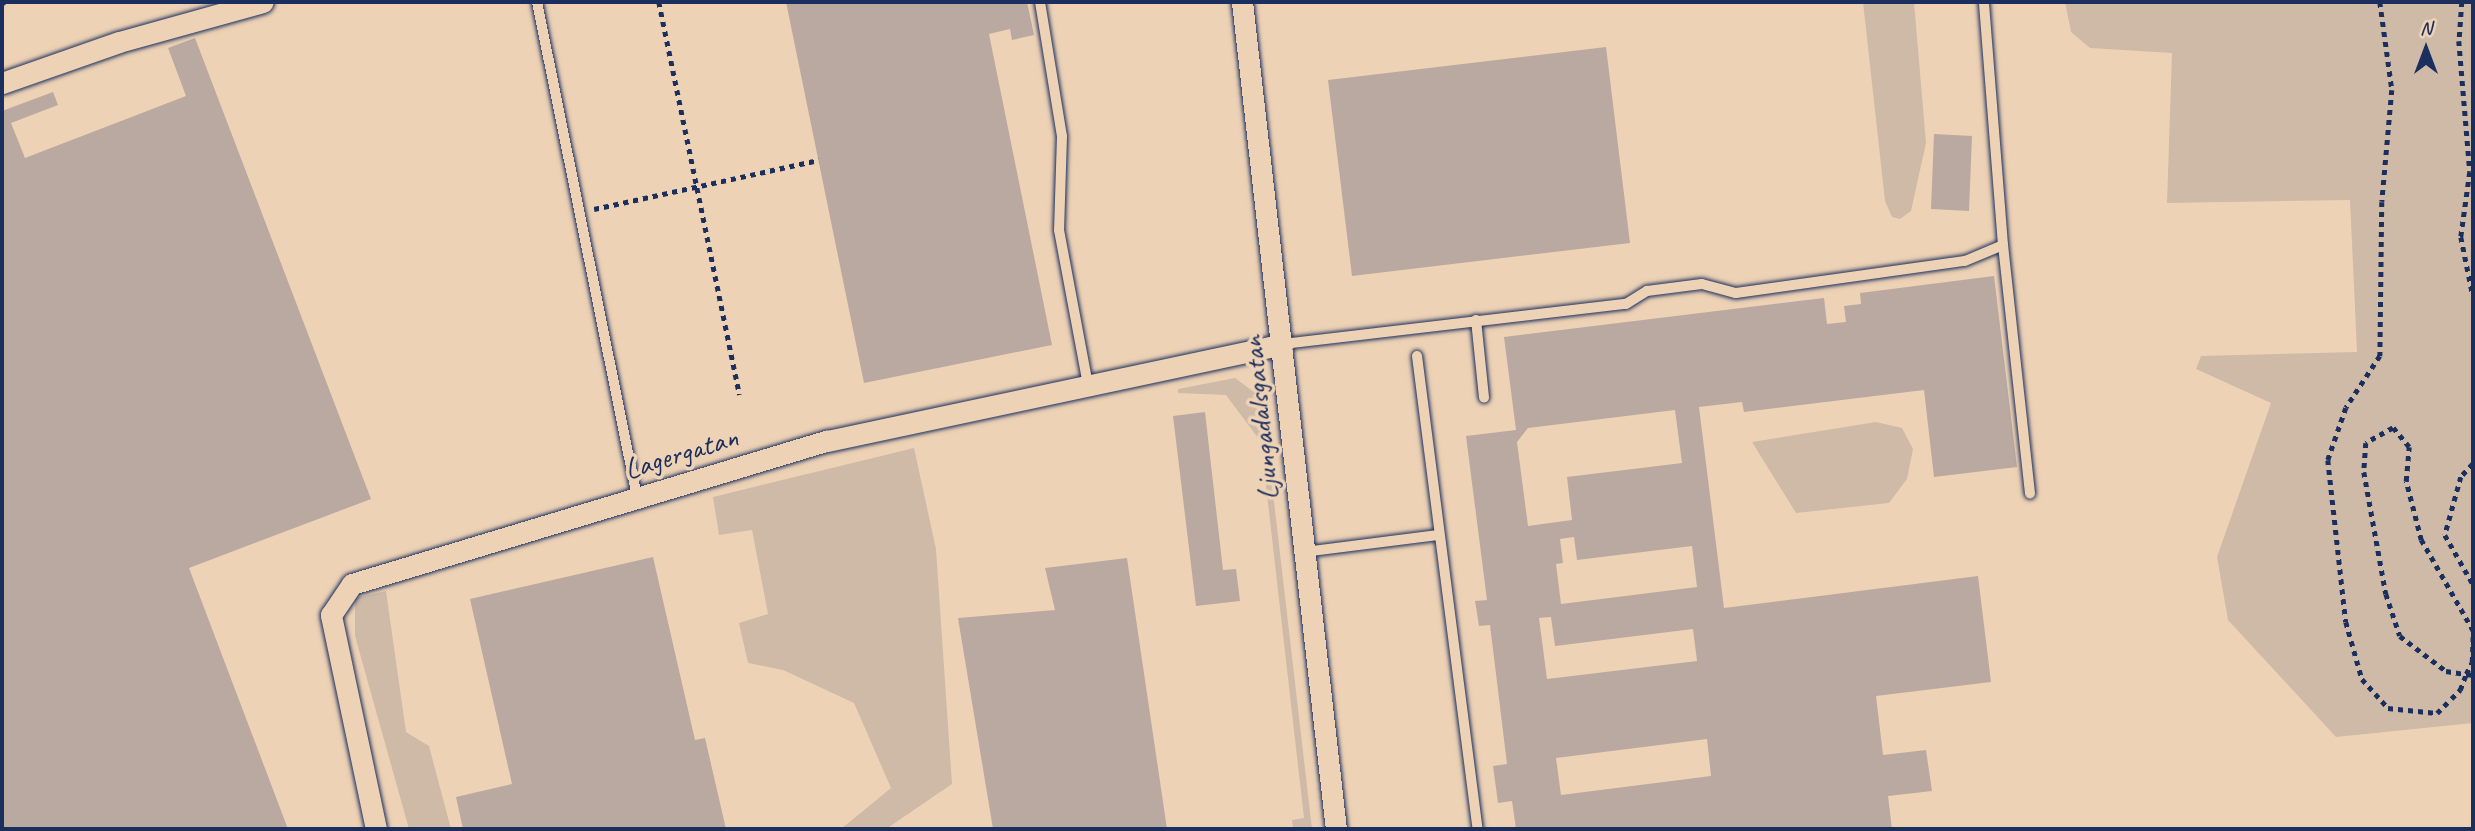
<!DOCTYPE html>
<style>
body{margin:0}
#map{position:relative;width:2475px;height:831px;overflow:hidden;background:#eed2b5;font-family:Caveat,sans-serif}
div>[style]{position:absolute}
.green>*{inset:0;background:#cfbaa8}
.building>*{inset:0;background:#baa9a0}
.path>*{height:4.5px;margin-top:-2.25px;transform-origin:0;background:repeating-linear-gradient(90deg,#1b2f5e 0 5px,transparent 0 10px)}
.roads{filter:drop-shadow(0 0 2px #1b2f5e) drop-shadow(0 0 2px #1b2f5e)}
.service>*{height:10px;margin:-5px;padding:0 5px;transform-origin:5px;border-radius:5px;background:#eed2b5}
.minor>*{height:21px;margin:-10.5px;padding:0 10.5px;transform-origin:10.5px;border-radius:10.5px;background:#eed2b5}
span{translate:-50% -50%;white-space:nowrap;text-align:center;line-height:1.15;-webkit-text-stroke:7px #eed2b5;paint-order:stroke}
.street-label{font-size:30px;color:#1b2f5e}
.frame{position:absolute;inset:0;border:4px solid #1b2f5e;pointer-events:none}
.north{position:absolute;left:2391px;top:14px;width:70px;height:70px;-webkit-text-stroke:5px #eed2b5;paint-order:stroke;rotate:0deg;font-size:19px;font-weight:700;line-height:28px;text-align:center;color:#1b2f5e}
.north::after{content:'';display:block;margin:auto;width:24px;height:32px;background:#1b2f5e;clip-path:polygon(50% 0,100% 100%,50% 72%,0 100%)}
</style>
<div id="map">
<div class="green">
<i style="clip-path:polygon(1863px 2px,1914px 2px,1926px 143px,1911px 211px,1900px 219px,1892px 217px,1885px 201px)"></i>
<i style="clip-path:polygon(2065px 2px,2473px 2px,2473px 723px,2336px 737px,2228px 620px,2217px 557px,2271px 403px,2196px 369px,2201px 356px,2357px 352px,2350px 200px,2167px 203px,2172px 53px,2090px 48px,2071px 32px)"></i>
<i style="clip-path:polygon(1235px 378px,1262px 398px,1312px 829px,1293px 829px,1292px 820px,1304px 818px,1261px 442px,1226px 395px,1178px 393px,1178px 389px)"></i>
<i style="clip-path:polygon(1876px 422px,1902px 428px,1913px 449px,1907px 479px,1889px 503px,1796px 513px,1752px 442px)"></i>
<i style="clip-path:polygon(914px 448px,936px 549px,952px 784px,886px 829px,841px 829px,891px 788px,854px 703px,783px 670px,748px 663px,739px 623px,768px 614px,752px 530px,719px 535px,713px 497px)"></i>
<i style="clip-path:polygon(386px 591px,406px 732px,429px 746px,451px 829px,409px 829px,355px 636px,355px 598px)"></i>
</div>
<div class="building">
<i style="clip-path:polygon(786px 2px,1027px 2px,1034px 35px,1012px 40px,1010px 29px,989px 34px,1052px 345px,864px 383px)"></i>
<i style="clip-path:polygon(195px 38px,371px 499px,189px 568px,288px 829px,2px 829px,2px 111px,53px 92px,58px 105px,11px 123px,25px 158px,186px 96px,168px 48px)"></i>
<i style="clip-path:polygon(1606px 47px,1630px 243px,1352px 276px,1328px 80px)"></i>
<i style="clip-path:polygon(1934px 134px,1972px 136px,1969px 211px,1931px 209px)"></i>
<i style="clip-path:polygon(evenodd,1994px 276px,2017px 467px,1934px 477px,1924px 390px,1744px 412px,1742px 402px,1699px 407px,1724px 608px,1978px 576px,1991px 682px,1876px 696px,1883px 755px,1926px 750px,1932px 791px,1888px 796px,1892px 829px,1516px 829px,1512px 801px,1498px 803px,1493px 766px,1507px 764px,1490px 625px,1479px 626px,1477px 613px,1475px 601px,1487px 600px,1466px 436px,1516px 430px,1504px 337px,1824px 298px,1827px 324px,1846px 322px,1844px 306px,1861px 304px,1860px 293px,1994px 276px,1675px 410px,1682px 463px,1567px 477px,1572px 520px,1528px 526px,1517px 442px,1528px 428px,1675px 410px,1994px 276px,1574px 537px,1577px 560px,1692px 546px,1697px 587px,1561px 604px,1556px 564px,1563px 563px,1560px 539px,1574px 537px,1994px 276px,1551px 617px,1555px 646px,1693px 629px,1697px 661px,1547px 679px,1539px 618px,1551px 617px,1994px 276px,1707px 739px,1711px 776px,1561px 795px,1556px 758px,1707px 739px)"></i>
<i style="clip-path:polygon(1205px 412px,1223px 570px,1236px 569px,1240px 601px,1196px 606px,1173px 416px)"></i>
<i style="clip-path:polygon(653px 557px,695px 740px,705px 738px,726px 829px,463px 829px,456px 797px,512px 784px,470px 599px)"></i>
<i style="clip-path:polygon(1127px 558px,1167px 829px,993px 829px,958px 618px,1055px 610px,1045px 568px)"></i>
</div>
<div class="path">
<i style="left:659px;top:2px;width:401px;rotate:78.4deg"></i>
<i style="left:2380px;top:2px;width:89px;rotate:82.2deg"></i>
<i style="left:2392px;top:90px;width:112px;rotate:95.1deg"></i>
<i style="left:2382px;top:202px;width:154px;rotate:90.7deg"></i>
<i style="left:2380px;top:356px;width:62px;rotate:123.2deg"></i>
<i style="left:2346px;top:408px;width:55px;rotate:109.1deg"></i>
<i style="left:2328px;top:460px;width:163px;rotate:83.7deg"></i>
<i style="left:2346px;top:622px;width:59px;rotate:74.3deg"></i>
<i style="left:2362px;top:679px;width:39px;rotate:48deg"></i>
<i style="left:2388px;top:708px;width:49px;rotate:5.8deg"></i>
<i style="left:2437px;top:713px;width:33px;rotate:-45deg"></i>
<i style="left:2460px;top:690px;width:17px;rotate:-69deg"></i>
<i style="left:2466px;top:674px;width:13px;rotate:-63deg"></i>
<i style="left:2472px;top:662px;width:31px;rotate:-88deg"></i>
<i style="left:2473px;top:631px;width:105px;rotate:-119.7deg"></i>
<i style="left:2421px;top:540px;width:61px;rotate:-104.3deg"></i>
<i style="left:2406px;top:481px;width:34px;rotate:-85deg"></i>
<i style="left:2409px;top:447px;width:25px;rotate:-130deg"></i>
<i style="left:2393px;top:428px;width:31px;rotate:151deg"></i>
<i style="left:2366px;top:443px;width:29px;rotate:94deg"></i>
<i style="left:2364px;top:472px;width:124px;rotate:79.8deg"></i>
<i style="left:2386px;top:594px;width:44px;rotate:71.6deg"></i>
<i style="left:2400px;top:636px;width:58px;rotate:37.3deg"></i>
<i style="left:2446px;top:671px;width:20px;rotate:9deg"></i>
<i style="left:2466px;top:674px;width:7px;rotate:8deg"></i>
<i style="left:2462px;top:2px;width:39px;rotate:94deg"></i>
<i style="left:2459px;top:41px;width:131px;rotate:85.2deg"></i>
<i style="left:2470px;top:172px;width:66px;rotate:97.9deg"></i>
<i style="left:2461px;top:237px;width:60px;rotate:78.5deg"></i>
<i style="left:2px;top:3px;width:3px;rotate:-18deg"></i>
<i style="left:594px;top:209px;width:230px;rotate:-12.3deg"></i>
<i style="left:2473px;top:464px;width:18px;rotate:133deg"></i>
<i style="left:2461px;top:477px;width:60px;rotate:105.4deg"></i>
<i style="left:2445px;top:535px;width:56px;rotate:60.3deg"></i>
</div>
<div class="roads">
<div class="service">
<i style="left:537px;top:2px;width:505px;rotate:78.58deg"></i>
<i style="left:1040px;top:2px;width:136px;rotate:80.7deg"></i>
<i style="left:1062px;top:136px;width:94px;rotate:91.8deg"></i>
<i style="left:1059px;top:230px;width:158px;rotate:79.4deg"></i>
<i style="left:2003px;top:245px;width:250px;rotate:83.8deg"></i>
<i style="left:1476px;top:320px;width:78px;rotate:84.1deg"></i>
<i style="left:1283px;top:344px;width:345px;rotate:-6.7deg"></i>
<i style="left:1626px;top:304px;width:25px;rotate:-32deg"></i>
<i style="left:1647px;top:291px;width:55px;rotate:-7.3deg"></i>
<i style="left:1702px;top:284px;width:35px;rotate:15deg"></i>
<i style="left:1736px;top:293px;width:231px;rotate:-8deg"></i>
<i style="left:1965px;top:261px;width:41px;rotate:-22.8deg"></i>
<i style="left:2003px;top:245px;width:244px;rotate:-94.5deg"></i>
<i style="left:1417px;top:356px;width:477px;rotate:82.7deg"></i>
<i style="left:1304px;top:552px;width:136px;rotate:-7.2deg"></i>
</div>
<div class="minor">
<i style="left:1242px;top:2px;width:832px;rotate:83.52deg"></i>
<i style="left:2px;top:83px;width:124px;rotate:-19.3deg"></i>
<i style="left:119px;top:42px;width:149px;rotate:-15.5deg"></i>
<i style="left:376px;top:829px;width:219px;rotate:-101.9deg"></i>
<i style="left:331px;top:615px;width:37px;rotate:-56deg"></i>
<i style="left:352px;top:584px;width:496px;rotate:-16.8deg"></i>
<i style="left:827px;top:441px;width:466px;rotate:-12deg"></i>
</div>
</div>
<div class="street-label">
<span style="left:1260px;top:418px;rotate:-96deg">Ljungadalsgatan</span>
<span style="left:681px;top:453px;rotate:-17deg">Lagergatan</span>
</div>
<div class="frame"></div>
<div class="north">N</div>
</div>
